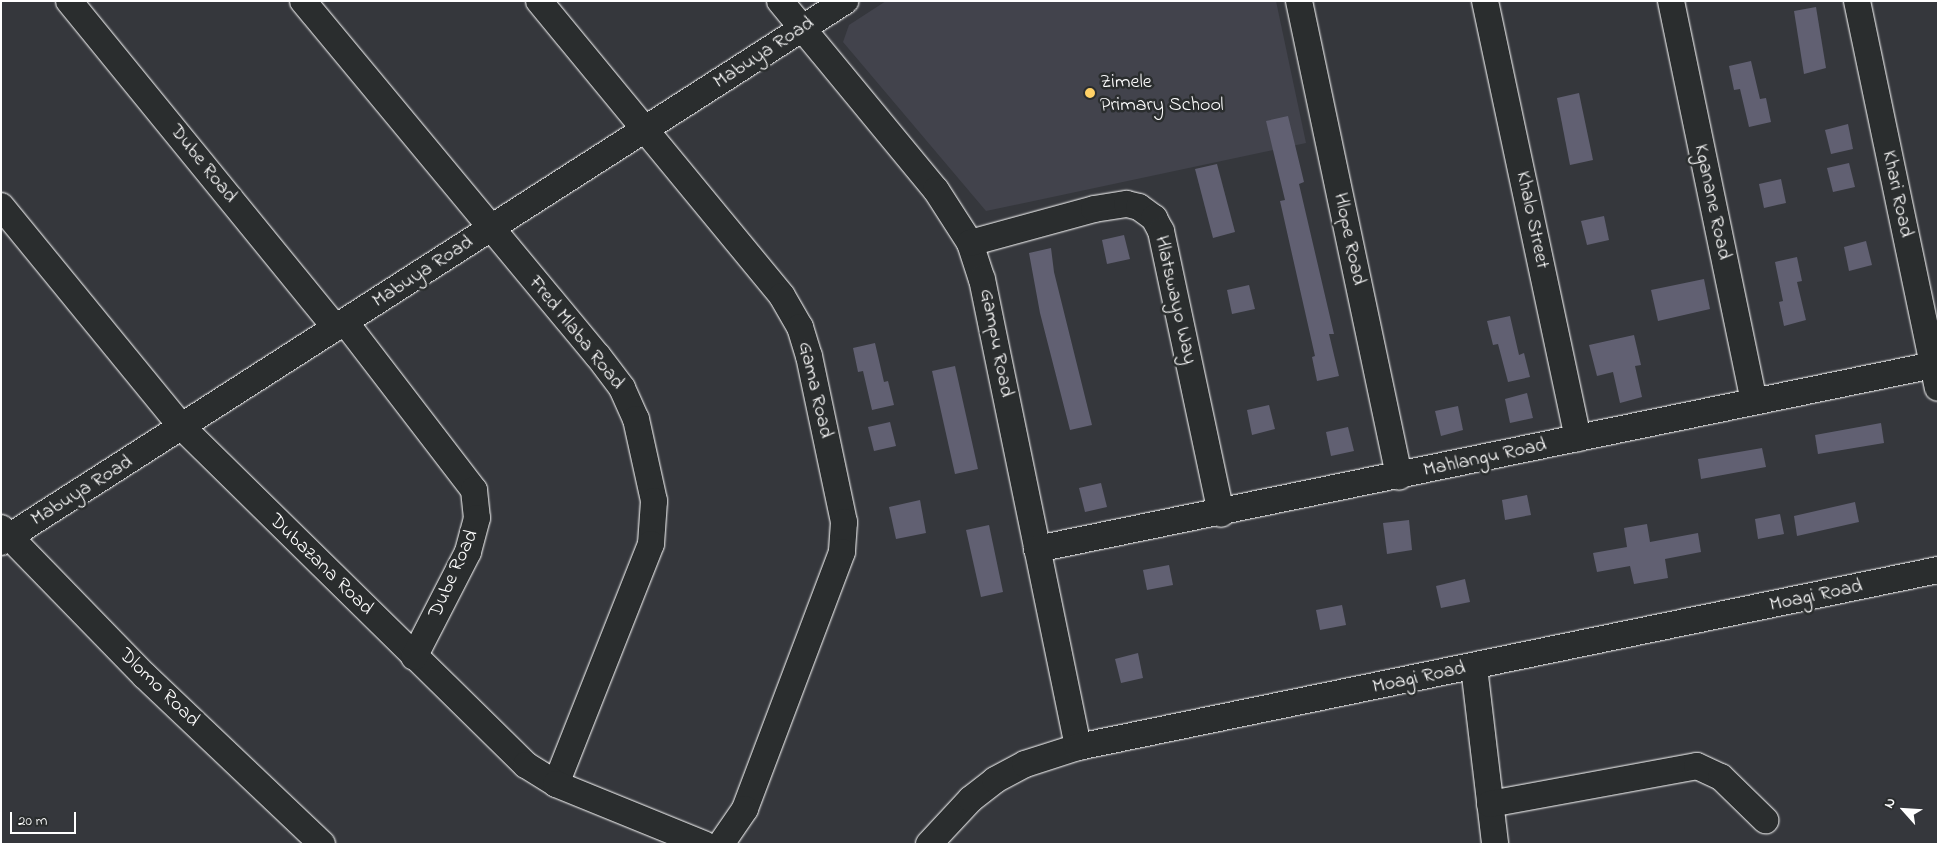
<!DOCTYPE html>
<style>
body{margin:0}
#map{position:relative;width:1939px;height:845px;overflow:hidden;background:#35373c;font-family:"Indie Flower",sans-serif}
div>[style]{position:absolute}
.built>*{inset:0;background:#42434c}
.building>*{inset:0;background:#616072}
.roads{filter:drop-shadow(0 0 1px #fff) drop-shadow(0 0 1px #fff)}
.minor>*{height:26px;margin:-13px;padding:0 13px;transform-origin:13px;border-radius:13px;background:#2a2d2e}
.dots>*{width:14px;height:14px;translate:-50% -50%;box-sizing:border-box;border:2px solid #2a2d2e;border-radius:50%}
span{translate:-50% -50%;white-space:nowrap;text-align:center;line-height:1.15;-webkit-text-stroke:5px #2a2d2e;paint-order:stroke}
.street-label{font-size:20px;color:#fff}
.poi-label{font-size:20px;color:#fff}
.left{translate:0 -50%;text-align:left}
.frame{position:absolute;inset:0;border:2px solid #fff;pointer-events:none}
.north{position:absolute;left:1879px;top:785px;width:50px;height:50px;-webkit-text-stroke:4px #2a2d2e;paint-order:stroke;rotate:296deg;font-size:14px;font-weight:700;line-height:20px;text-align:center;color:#fff}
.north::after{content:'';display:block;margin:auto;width:18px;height:22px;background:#fff;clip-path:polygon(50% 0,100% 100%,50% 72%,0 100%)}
.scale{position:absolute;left:10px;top:812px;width:66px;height:22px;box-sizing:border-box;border:2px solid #fff;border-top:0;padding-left:6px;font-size:15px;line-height:18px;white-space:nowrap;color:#fff;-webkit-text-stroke:4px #2a2d2e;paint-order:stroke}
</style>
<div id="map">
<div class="built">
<i style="clip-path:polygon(886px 1px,1276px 1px,1306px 143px,986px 211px,843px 42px,849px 25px)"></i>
</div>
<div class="building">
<i style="clip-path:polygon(1816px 7px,1826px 68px,1804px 74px,1794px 11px)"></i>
<i style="clip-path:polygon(1751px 61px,1760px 99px,1766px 98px,1771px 122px,1749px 127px,1740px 89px,1734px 90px,1729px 66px)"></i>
<i style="clip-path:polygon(1579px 93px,1593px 160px,1570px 165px,1557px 98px)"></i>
<i style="clip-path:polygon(1288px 116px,1304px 182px,1299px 184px,1334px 334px,1329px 334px,1339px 376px,1317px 381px,1312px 357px,1315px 356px,1280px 201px,1285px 200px,1266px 121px)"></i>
<i style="clip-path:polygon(1848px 124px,1853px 149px,1831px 154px,1825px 130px)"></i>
<i style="clip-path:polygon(1849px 163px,1855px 187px,1833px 192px,1827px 168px)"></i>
<i style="clip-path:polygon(1217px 164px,1235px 232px,1213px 238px,1195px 169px)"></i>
<i style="clip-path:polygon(1781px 179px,1786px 203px,1764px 208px,1759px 184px)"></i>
<i style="clip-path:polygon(1604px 216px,1609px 240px,1587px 245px,1581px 221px)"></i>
<i style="clip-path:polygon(1124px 235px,1130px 259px,1107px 264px,1102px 240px)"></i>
<i style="clip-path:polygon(1866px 241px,1872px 265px,1849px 271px,1844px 247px)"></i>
<i style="clip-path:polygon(1051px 248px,1054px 272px,1092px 425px,1070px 430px,1040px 313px,1029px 253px)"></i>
<i style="clip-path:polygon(1797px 257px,1802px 281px,1797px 282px,1806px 320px,1784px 326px,1779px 302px,1783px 301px,1775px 262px)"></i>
<i style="clip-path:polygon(1704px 279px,1710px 309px,1658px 321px,1651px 290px)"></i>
<i style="clip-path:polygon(1249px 285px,1255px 309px,1232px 314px,1227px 290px)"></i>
<i style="clip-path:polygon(1510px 316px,1519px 355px,1524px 353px,1530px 377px,1508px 382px,1498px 344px,1493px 345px,1487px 321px)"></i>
<i style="clip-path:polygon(1634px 335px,1641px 365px,1635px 366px,1642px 397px,1620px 403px,1613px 372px,1597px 376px,1589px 345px)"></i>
<i style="clip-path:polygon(875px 343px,884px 382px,888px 381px,894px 405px,872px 410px,863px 371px,858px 372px,853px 348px)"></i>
<i style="clip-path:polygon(955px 366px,978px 469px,955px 474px,932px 371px)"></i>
<i style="clip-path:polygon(1527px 393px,1533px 418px,1510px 423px,1505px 399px)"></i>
<i style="clip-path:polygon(1269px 405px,1275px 429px,1252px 435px,1247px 410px)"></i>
<i style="clip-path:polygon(1458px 406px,1463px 430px,1441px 436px,1435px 411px)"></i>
<i style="clip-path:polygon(890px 422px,896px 446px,874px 451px,868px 427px)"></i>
<i style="clip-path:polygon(1881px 423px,1884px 443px,1818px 454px,1815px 435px)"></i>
<i style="clip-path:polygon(1348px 427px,1354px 451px,1331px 456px,1326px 432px)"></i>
<i style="clip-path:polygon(1762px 448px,1766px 467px,1701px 479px,1698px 459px)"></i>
<i style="clip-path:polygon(1101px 483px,1107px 507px,1085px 512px,1079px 488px)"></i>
<i style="clip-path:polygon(1527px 495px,1531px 515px,1505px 520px,1502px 500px)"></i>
<i style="clip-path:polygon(920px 500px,926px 533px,896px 539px,889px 507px)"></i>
<i style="clip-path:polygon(1855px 502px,1859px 522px,1797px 536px,1794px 516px)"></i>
<i style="clip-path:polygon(1780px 514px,1784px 534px,1758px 539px,1755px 519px)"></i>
<i style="clip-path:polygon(1409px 520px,1412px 550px,1387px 554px,1383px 523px)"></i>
<i style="clip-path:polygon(1647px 524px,1650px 542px,1698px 533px,1701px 552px,1665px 559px,1668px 578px,1634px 584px,1630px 566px,1597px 572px,1593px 553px,1627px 547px,1624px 528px)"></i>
<i style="clip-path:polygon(989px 525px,1003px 592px,981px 597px,966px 530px)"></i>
<i style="clip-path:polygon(1169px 565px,1173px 585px,1147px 590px,1143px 570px)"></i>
<i style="clip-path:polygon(1465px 579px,1470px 602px,1441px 608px,1436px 586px)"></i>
<i style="clip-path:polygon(1342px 605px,1346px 625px,1320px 630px,1316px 610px)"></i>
<i style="clip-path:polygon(1138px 653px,1143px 678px,1121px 683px,1115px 659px)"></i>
</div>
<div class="roads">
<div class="minor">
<i style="left:69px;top:1px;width:422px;rotate:50.8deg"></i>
<i style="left:303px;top:1px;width:462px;rotate:50.3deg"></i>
<i style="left:598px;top:356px;width:40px;rotate:53deg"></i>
<i style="left:622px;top:388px;width:34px;rotate:66deg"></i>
<i style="left:636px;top:419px;width:84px;rotate:77.6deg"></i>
<i style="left:654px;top:501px;width:43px;rotate:94deg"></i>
<i style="left:651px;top:544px;width:258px;rotate:111.6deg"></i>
<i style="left:539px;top:1px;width:382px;rotate:50.5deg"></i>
<i style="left:782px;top:296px;width:36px;rotate:60deg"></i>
<i style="left:800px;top:327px;width:30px;rotate:73deg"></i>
<i style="left:809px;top:356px;width:170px;rotate:78.1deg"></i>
<i style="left:844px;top:522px;width:30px;rotate:94deg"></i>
<i style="left:842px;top:552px;width:275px;rotate:110.7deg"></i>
<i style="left:745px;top:809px;width:42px;rotate:124.4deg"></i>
<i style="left:780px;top:1px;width:245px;rotate:50.5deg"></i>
<i style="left:936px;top:190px;width:63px;rotate:57.3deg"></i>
<i style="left:970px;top:243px;width:38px;rotate:72deg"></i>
<i style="left:982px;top:279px;width:478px;rotate:78.4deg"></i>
<i style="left:1299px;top:1px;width:486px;rotate:78.1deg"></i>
<i style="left:1485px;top:1px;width:447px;rotate:78deg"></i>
<i style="left:1671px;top:1px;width:409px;rotate:78.3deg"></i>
<i style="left:1857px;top:1px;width:395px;rotate:78.2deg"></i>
<i style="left:1px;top:206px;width:287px;rotate:50.7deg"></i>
<i style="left:183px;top:428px;width:481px;rotate:44.5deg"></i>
<i style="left:526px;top:765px;width:36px;rotate:32deg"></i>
<i style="left:556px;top:784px;width:160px;rotate:22.1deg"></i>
<i style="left:970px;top:243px;width:129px;rotate:-15.3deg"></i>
<i style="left:1094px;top:209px;width:33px;rotate:-9deg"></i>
<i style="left:1127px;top:204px;width:12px;rotate:14deg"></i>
<i style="left:1139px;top:207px;width:19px;rotate:36deg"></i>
<i style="left:1154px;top:218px;width:15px;rotate:62deg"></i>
<i style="left:1161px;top:231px;width:289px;rotate:78deg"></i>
<i style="left:345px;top:322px;width:212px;rotate:52.5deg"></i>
<i style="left:474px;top:490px;width:28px;rotate:84deg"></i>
<i style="left:477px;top:518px;width:35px;rotate:105deg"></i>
<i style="left:468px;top:552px;width:118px;rotate:117.2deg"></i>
<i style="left:1px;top:528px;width:206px;rotate:45.8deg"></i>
<i style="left:145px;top:676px;width:244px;rotate:43.5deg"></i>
<i style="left:1px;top:542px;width:1003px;rotate:-32.66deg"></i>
<i style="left:1037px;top:549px;width:915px;rotate:-11.6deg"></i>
<i style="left:1474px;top:667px;width:178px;rotate:83.2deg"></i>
<i style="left:1490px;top:804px;width:210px;rotate:-10.4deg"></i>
<i style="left:1697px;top:766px;width:26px;rotate:25deg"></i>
<i style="left:1721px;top:777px;width:62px;rotate:44.3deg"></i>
<i style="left:929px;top:844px;width:62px;rotate:-47deg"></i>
<i style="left:971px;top:799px;width:31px;rotate:-38deg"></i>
<i style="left:995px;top:780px;width:34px;rotate:-28deg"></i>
<i style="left:1025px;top:764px;width:56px;rotate:-17.8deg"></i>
<i style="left:1078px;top:747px;width:878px;rotate:-11.63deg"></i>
</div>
</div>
<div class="dots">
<i style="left:1090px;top:93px;background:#ffd166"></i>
</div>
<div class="street-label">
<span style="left:764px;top:53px;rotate:-33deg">Mabuya Road</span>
<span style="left:203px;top:164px;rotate:51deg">Dube Road</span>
<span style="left:1897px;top:194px;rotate:78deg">Khari Road</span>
<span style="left:1712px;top:202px;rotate:78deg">Kganane Road</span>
<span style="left:1532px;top:220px;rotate:78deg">Khalo Street</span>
<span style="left:1349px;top:239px;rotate:78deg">Hlope Road</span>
<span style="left:423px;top:272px;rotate:-33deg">Mabuya Road</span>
<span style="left:1175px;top:300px;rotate:77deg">Hlatswayo Way</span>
<span style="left:576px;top:333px;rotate:51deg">Fred Mlaba Road</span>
<span style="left:996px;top:343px;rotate:79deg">Gampu Road</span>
<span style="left:815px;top:390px;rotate:77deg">Gama Road</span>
<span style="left:1485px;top:458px;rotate:-12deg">Mahlangu Road</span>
<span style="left:82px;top:491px;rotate:-32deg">Mabuya Road</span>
<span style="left:321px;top:565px;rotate:44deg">Dubazana Road</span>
<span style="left:454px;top:574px;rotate:-66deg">Dube Road</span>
<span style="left:1816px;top:596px;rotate:-12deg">Moagi Road</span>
<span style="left:1419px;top:678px;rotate:-12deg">Moagi Road</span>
<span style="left:159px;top:688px;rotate:44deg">Dlomo Road</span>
</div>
<div class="poi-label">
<span class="left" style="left:1100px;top:94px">Zimele<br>Primary School</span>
</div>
<div class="frame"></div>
<div class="north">N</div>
<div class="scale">20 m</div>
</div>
